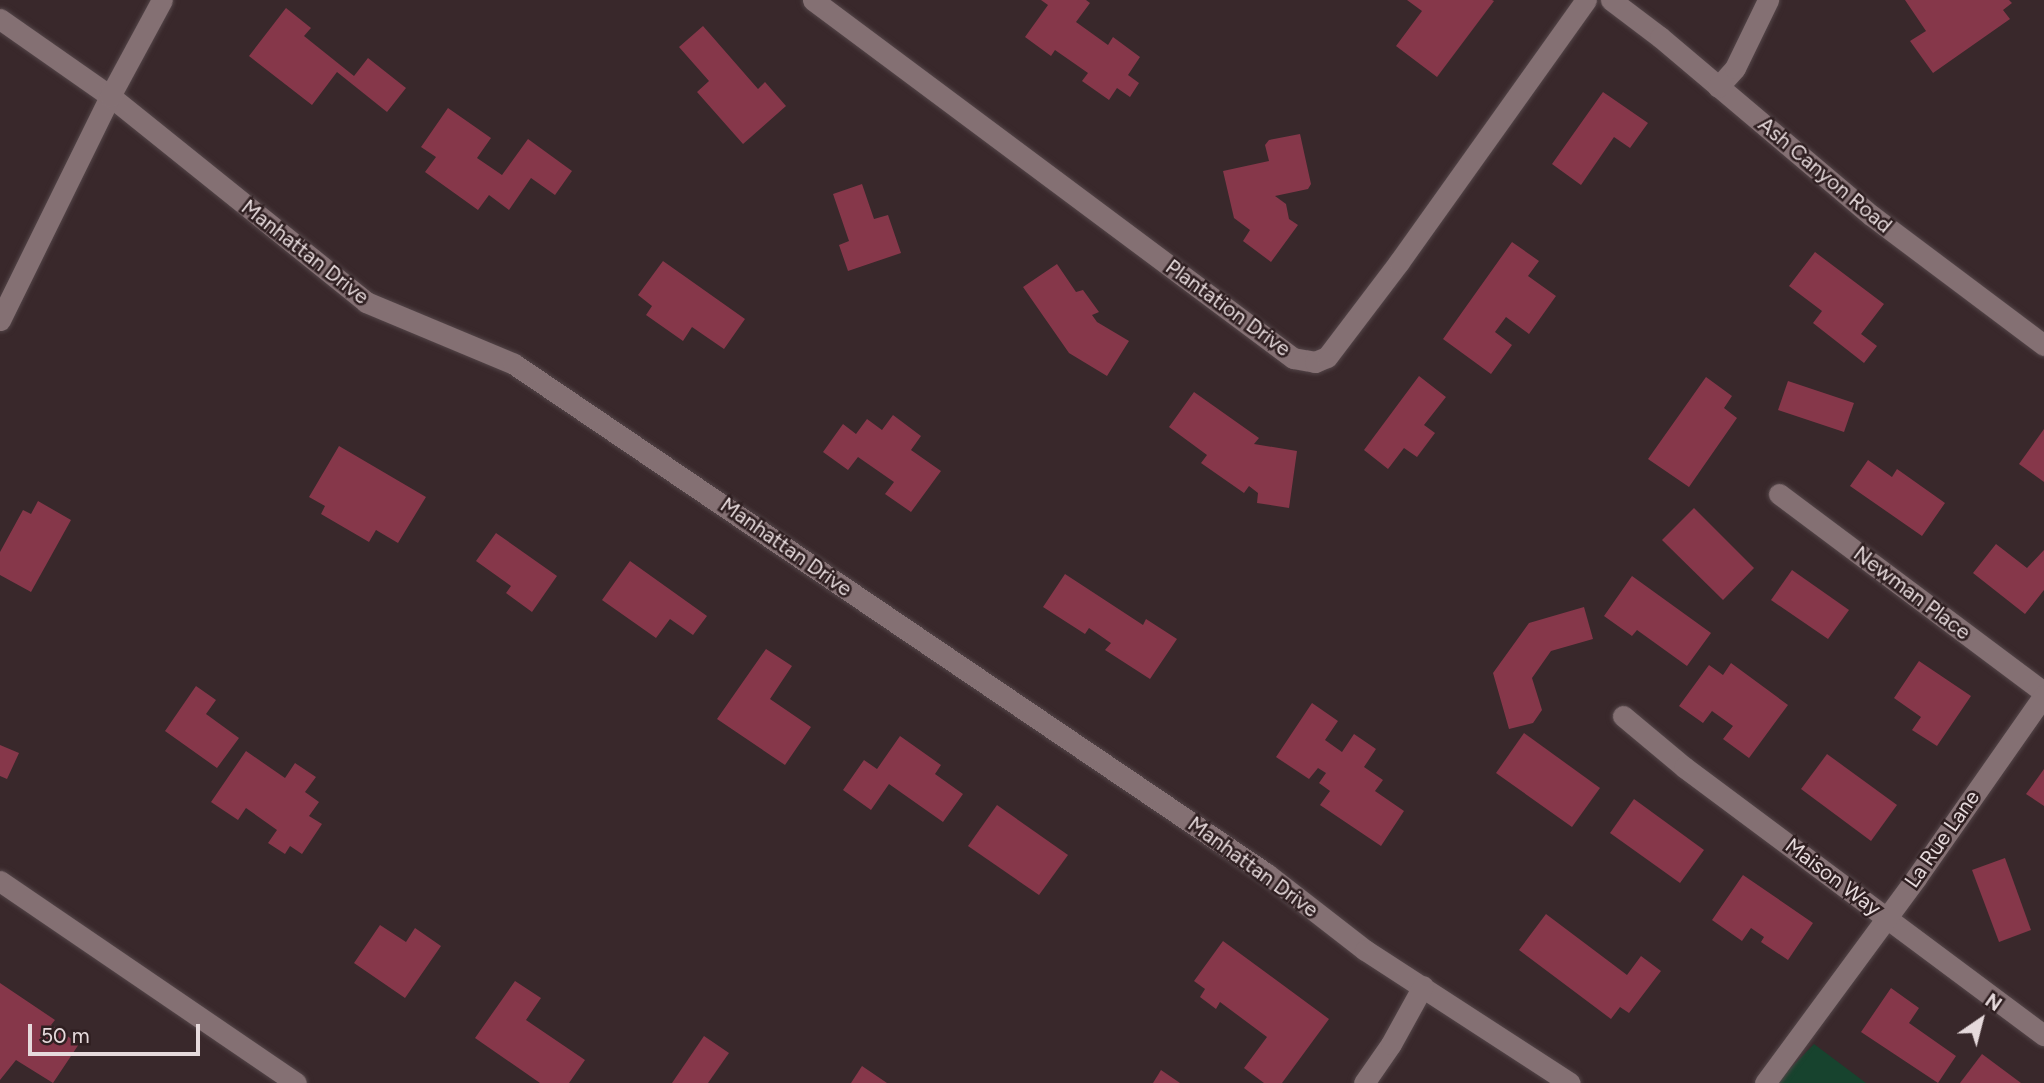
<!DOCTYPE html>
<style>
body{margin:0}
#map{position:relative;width:2044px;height:1083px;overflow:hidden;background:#39282b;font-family:Figtree,sans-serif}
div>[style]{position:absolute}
.green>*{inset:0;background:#17432e}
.building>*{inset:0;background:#86374a}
.roads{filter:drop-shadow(0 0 2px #534548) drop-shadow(0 0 2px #534548)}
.minor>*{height:21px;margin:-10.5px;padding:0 10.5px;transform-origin:10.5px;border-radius:10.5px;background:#847073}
span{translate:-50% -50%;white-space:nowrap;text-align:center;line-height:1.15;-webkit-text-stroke:5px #2f1f21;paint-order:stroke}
.street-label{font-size:21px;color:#e6dadc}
.north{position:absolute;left:1946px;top:985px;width:70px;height:70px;-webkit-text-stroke:5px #2f1f21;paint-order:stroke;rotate:35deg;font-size:19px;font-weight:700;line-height:28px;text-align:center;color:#e6dadc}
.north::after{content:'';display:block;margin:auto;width:24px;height:32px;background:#e6dadc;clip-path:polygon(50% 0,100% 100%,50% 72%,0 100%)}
.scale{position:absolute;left:28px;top:1024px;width:172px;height:32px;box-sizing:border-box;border:4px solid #e6dadc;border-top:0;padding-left:9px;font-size:21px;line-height:24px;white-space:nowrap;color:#e6dadc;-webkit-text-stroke:5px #2f1f21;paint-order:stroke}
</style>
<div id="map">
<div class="green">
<i style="clip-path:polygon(1814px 1044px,1866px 1083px,1776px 1083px)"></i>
</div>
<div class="building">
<i style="clip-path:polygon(1041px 0,1086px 0,1090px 3px,1076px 22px,1108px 45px,1113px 37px,1140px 57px,1128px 75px,1139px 83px,1130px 97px,1117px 88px,1109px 100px,1082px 81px,1088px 73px,1055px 50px,1051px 56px,1025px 37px,1048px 5px)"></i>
<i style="clip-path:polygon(1407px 0,1492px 0,1494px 1px,1437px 77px,1396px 46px,1422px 11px)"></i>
<i style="clip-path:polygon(1905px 0,2009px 0,2012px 3px,2003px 10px,2010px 19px,1933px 73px,1910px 41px,1926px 31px)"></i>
<i style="clip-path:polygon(286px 8px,311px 28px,304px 36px,354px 76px,368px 58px,406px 88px,387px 112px,337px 72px,312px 105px,249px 56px)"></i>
<i style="clip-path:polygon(703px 26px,758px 89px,765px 82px,786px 106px,743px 144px,697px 92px,709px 81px,679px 47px)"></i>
<i style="clip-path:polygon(1603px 92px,1648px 123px,1630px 148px,1614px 137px,1581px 185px,1552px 164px)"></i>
<i style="clip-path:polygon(448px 108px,491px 138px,477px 158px,502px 175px,528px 139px,572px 171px,555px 195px,531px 178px,509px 210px,489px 195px,478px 210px,425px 172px,436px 157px,421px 147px)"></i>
<i style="clip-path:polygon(1300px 134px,1311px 184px,1308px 189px,1275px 196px,1286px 204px,1289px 219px,1298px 225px,1271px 262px,1243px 241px,1250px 230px,1234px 218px,1223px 171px,1269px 161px,1265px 145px,1269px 140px)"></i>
<i style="clip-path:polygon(862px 184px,874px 219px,888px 215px,901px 253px,848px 271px,839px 245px,849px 241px,833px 194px)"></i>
<i style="clip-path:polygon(1512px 242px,1539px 261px,1528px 276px,1556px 296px,1529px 334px,1506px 317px,1495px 332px,1512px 345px,1491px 374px,1443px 339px)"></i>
<i style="clip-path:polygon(1815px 252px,1884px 304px,1861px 334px,1877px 346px,1864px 363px,1813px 323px,1822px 311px,1789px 286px)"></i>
<i style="clip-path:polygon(663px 261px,745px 319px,724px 349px,692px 327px,683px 341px,646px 315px,652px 306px,638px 295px)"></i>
<i style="clip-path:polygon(1057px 264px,1076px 292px,1083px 290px,1099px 312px,1092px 315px,1097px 322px,1129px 341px,1107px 376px,1069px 353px,1023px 287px)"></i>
<i style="clip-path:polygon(1419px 376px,1446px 397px,1424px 425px,1435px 433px,1417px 457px,1404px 448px,1388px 469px,1364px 450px)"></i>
<i style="clip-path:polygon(1706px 377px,1732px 396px,1724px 408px,1737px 418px,1689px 487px,1648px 459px)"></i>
<i style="clip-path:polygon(1788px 381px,1854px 403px,1844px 432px,1778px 410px)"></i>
<i style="clip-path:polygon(1194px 392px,1259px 438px,1254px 444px,1297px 451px,1289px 508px,1257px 503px,1258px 493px,1249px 486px,1244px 493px,1201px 463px,1207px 455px,1169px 427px)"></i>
<i style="clip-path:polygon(893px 415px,921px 436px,911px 450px,941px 471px,911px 512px,885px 494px,894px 482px,858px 457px,848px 470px,823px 452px,843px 424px,856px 434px,867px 419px,882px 430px)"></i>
<i style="clip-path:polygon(2044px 429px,2044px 482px,2019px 464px)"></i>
<i style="clip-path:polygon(339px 446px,426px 497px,398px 543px,376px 530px,369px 542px,321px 514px,325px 506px,309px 497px)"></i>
<i style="clip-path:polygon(1868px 460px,1892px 477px,1897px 469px,1945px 503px,1922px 536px,1850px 486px)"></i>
<i style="clip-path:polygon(38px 501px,71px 520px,31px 592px,0 575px,0 552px,23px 510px,31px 514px)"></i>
<i style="clip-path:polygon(1694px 508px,1754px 568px,1723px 600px,1662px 540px)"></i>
<i style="clip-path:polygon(496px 533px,557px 576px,532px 612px,506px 593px,511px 586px,476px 561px)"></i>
<i style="clip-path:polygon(1996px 544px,2027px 568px,2044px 550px,2044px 590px,2025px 614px,1973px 573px)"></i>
<i style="clip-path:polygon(630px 561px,707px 616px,693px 635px,670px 619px,656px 638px,602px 600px)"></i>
<i style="clip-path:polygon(1792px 570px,1849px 610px,1828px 639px,1771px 600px)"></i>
<i style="clip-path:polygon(1065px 574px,1143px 625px,1146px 619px,1177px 639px,1150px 679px,1105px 650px,1111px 643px,1089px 628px,1085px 634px,1043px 607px)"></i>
<i style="clip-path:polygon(1632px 576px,1711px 633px,1687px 666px,1637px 630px,1632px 636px,1604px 616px)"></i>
<i style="clip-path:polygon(1584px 607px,1593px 639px,1551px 651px,1532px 678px,1542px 710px,1533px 723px,1509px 729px,1493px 673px,1529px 623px)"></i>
<i style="clip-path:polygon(766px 649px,792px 666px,770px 699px,811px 727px,785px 765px,717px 719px)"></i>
<i style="clip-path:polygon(1919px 661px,1971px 696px,1937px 746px,1912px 730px,1921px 717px,1894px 698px)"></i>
<i style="clip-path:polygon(1731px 663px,1788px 705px,1749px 758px,1723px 739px,1733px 726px,1712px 711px,1703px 723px,1679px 706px,1709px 665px,1723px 675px)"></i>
<i style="clip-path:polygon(196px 686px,216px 700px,206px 714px,239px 738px,217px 768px,165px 731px)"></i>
<i style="clip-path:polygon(1312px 703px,1338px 721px,1325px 740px,1342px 752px,1354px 734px,1376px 749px,1364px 767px,1383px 780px,1375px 791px,1404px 811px,1381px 846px,1320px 805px,1330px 791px,1319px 783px,1326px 773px,1318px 768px,1309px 779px,1276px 757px)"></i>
<i style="clip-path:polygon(1524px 733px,1600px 788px,1572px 827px,1496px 773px)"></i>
<i style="clip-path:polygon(900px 736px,941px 765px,935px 774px,963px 794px,943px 822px,889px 784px,871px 810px,843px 790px,864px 760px,877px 769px)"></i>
<i style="clip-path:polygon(0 745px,19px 753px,7px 779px,0 776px)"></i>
<i style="clip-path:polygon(246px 751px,285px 778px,295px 763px,316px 777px,305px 792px,319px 802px,309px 816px,322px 824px,302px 854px,290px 846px,285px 854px,268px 843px,277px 830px,246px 808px,238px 820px,211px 802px)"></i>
<i style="clip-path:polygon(1827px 754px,1897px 805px,1871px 841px,1801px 789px)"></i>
<i style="clip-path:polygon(2044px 769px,2044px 806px,2026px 794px)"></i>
<i style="clip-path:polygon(1634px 799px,1704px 850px,1680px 883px,1610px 833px)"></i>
<i style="clip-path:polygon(997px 805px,1068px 855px,1039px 895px,968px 846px)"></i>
<i style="clip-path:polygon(2005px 858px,2031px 930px,1999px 942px,1972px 870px)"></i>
<i style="clip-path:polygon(1743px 875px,1813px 923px,1788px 960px,1761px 942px,1764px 937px,1751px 928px,1742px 941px,1712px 920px)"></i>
<i style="clip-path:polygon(1546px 914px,1627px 975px,1641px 956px,1661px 971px,1629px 1013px,1620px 1007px,1611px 1019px,1519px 950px)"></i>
<i style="clip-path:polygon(380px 925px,406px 942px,415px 928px,441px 946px,405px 998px,354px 963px)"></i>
<i style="clip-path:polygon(1223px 941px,1329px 1019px,1282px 1083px,1264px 1083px,1244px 1068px,1267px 1037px,1220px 1002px,1216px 1009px,1200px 997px,1205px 989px,1194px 981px)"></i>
<i style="clip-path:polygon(515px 981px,541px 998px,526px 1020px,585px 1060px,569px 1083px,540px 1083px,475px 1038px)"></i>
<i style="clip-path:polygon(0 983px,55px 1020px,51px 1025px,79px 1044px,53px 1083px,16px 1060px,0 1080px)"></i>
<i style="clip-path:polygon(1891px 988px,1919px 1008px,1909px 1023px,1956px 1056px,1938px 1083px,1861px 1032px)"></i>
<i style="clip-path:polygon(704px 1036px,729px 1053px,708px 1083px,672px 1083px)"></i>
<i style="clip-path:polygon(1982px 1054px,2021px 1083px,1960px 1083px)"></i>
<i style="clip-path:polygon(862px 1066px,887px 1083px,851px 1083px)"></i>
<i style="clip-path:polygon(1161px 1070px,1180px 1083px,1153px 1083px)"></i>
</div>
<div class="roads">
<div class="minor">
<i style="left:813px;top:0;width:599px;rotate:36.72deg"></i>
<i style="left:1293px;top:358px;width:22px;rotate:10deg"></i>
<i style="left:1315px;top:362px;width:13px;rotate:-23deg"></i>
<i style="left:1327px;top:357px;width:119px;rotate:-52.8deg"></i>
<i style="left:1399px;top:262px;width:322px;rotate:-54.5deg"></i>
<i style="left:1611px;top:0;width:61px;rotate:37.1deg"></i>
<i style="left:1660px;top:37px;width:277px;rotate:40.2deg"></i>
<i style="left:1872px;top:216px;width:215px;rotate:36.9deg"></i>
<i style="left:0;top:19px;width:134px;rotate:35deg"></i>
<i style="left:110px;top:96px;width:329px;rotate:38.8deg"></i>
<i style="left:366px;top:302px;width:160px;rotate:22.7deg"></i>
<i style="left:514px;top:364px;width:909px;rotate:34.11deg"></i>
<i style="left:1267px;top:874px;width:124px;rotate:37.8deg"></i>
<i style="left:1365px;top:950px;width:244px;rotate:33deg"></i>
<i style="left:1718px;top:87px;width:25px;rotate:-48deg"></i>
<i style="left:1735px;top:68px;width:76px;rotate:-64.1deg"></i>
<i style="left:0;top:320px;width:250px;rotate:-63.8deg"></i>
<i style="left:110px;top:96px;width:109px;rotate:-61.6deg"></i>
<i style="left:1779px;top:494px;width:331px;rotate:36.8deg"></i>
<i style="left:1623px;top:716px;width:80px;rotate:39.9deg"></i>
<i style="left:1684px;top:767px;width:449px;rotate:36.7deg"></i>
<i style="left:0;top:881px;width:358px;rotate:34.3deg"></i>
<i style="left:1364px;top:1083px;width:47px;rotate:-55.3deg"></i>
<i style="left:1391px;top:1044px;width:66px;rotate:-61.1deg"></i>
<i style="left:1765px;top:1083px;width:255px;rotate:-53.6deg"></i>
<i style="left:1916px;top:878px;width:223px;rotate:-55deg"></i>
</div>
</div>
<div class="street-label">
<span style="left:1825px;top:175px;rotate:40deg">Ash Canyon Road</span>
<span style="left:305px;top:252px;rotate:38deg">Manhattan Drive</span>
<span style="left:1228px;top:308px;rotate:36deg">Plantation Drive</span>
<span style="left:786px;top:547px;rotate:35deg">Manhattan Drive</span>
<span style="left:1912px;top:593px;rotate:37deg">Newman Place</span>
<span style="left:1942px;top:839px;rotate:-55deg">La Rue Lane</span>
<span style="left:1253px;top:867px;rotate:36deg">Manhattan Drive</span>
<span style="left:1833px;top:877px;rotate:37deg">Maison Way</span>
</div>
<div class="north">N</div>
<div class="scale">50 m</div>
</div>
